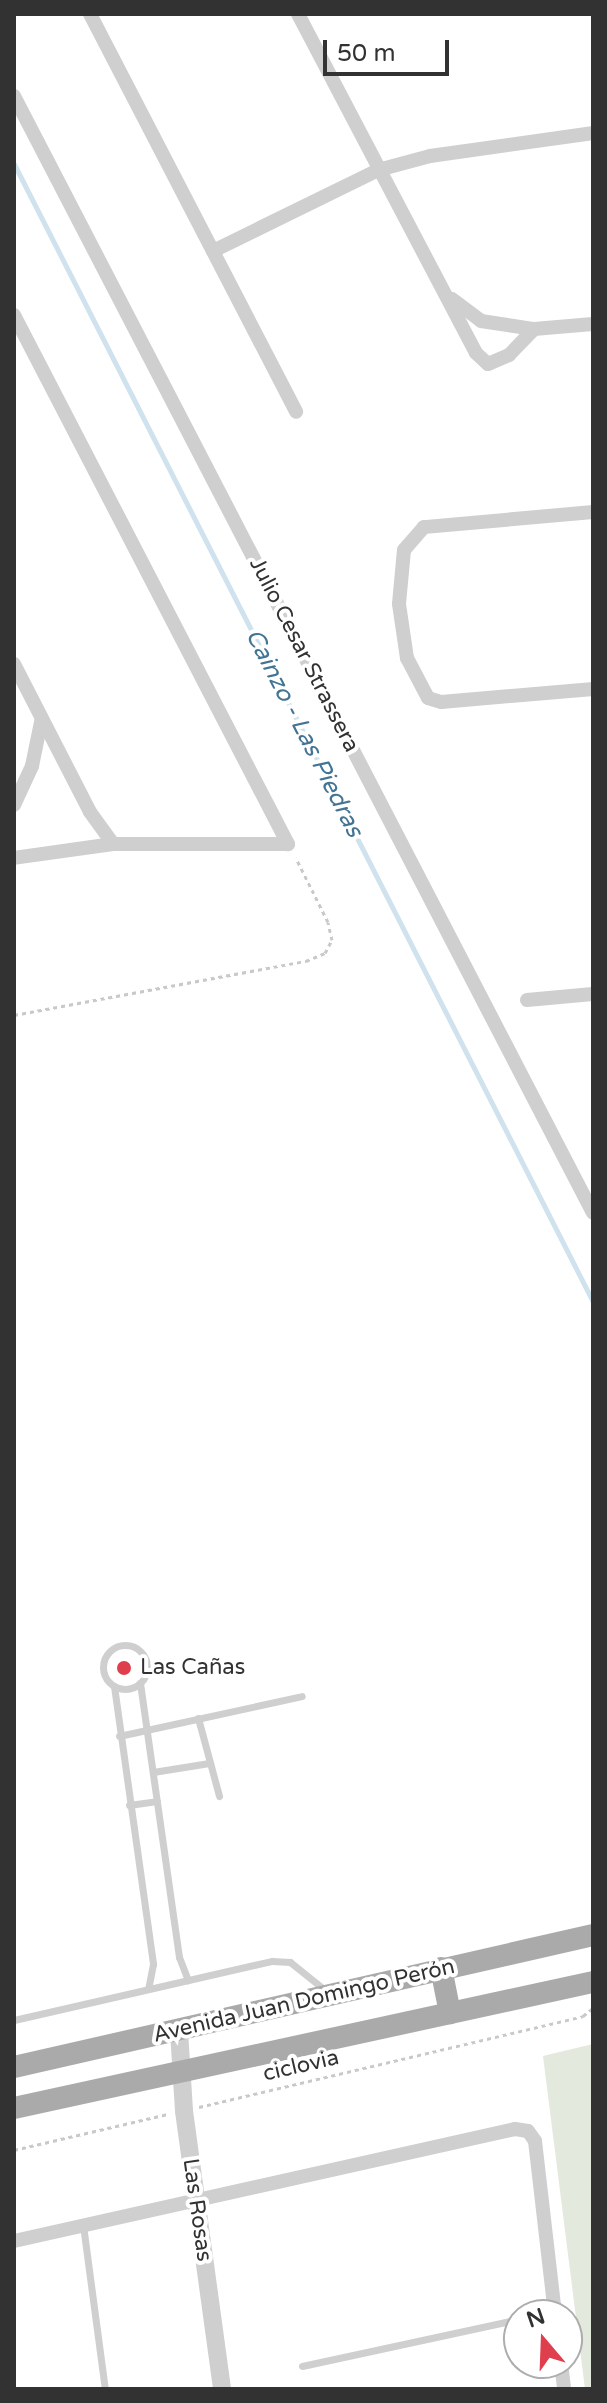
<!DOCTYPE html>
<meta charset="utf-8">
<style>
body{margin:0}
#map{position:relative;width:607px;height:2403px;overflow:hidden;background:#fff;font-family:"Varela Round",sans-serif}
div>[style]{position:absolute}
.green>*{inset:0;background:#e3e9dc}
.stream>*{height:5px;margin:-2.5px;padding:0 2.5px;transform-origin:2.5px;border-radius:2.5px;background:#cfe2ed}
.path>*{height:3px;margin-top:-1.5px;transform-origin:0;background:repeating-linear-gradient(90deg,#c9c9c9 0 4px,transparent 0 8px)}
.service>*{height:7px;margin:-3.5px;padding:0 3.5px;transform-origin:3.5px;border-radius:3.5px;background:#cfcfcf}
.service>.ring{margin:-3.5px;padding:0;box-sizing:content-box;background:none;border:7px solid #cfcfcf;border-radius:50%}
.minor>*{height:14px;margin:-7px;padding:0 7px;transform-origin:7px;border-radius:7px;background:#cfcfcf}
.tertiary>*{height:18px;margin:-9px;padding:0 9px;transform-origin:9px;border-radius:9px;background:#cfcfcf}
.primary>*{height:22px;margin:-11px;padding:0 11px;transform-origin:11px;border-radius:11px;background:#aaa}
.dots>*{width:22px;height:22px;translate:-50% -50%;box-sizing:border-box;border:4px solid #fff;border-radius:50%}
span{translate:-50% -50%;white-space:nowrap;text-align:center;line-height:1.15;-webkit-text-stroke:8px #fff;paint-order:stroke}
.street-label{font-size:22px;color:#323232}
.poi-label{font-size:22px;color:#323232}
.left{translate:0 -50%;text-align:left}
.water-label{font-size:24px;color:#427493;font-style:italic}
.frame{position:absolute;inset:0;border:16px solid #323232;pointer-events:none}
.north{position:absolute;left:503px;top:2299px;width:80px;height:80px;box-sizing:border-box;background:#fff;border:2px solid #adadad;border-radius:50%;rotate:341deg;font-size:22px;font-weight:700;line-height:32px;text-align:center;color:#323232}
.north::after{content:'';display:block;margin:auto;width:28px;height:36px;background:#df3f4c;clip-path:polygon(50% 0,100% 100%,50% 72%,0 100%)}
.scale{position:absolute;left:323px;top:40px;width:126px;height:36px;box-sizing:border-box;border:4px solid #323232;border-top:0;padding-left:10px;font-size:24px;line-height:28px;white-space:nowrap;color:#323232;-webkit-text-stroke:6px #fff;paint-order:stroke}
</style>
<div id="map">
<div class="green">
<i style="clip-path:polygon(593px 2044px,593px 2389px,585px 2389px,543px 2056px)"></i>
</div>
<div class="stream">
<i style="left:14px;top:164px;width:1277px;rotate:63.03deg"></i>
</div>
<div class="path">
<i style="left:14px;top:1015px;width:297px;rotate:-10.5deg"></i>
<i style="left:306px;top:961px;width:21px;rotate:-23deg"></i>
<i style="left:325px;top:953px;width:15px;rotate:-62deg"></i>
<i style="left:332px;top:940px;width:18px;rotate:-103deg"></i>
<i style="left:328px;top:922px;width:72px;rotate:-116.6deg"></i>
<i style="left:199px;top:2107px;width:395px;rotate:-13.3deg"></i>
<i style="left:583px;top:2016px;width:13px;rotate:-39deg"></i>
<i style="left:14px;top:2150px;width:158px;rotate:-13.2deg"></i>
</div>
<div class="service">
<i class="ring" style="left:103px;top:1645px;width:37px;height:37px"></i>
<i style="left:140px;top:1683px;width:277px;rotate:81.9deg"></i>
<i style="left:179px;top:1957px;width:25px;rotate:69deg"></i>
<i style="left:114px;top:1686px;width:281px;rotate:82deg"></i>
<i style="left:153px;top:1964px;width:25px;rotate:101deg"></i>
<i style="left:198px;top:1718px;width:81px;rotate:74.9deg"></i>
<i style="left:119px;top:1736px;width:187px;rotate:-12.3deg"></i>
<i style="left:153px;top:1772px;width:57px;rotate:-9.1deg"></i>
<i style="left:129px;top:1805px;width:28px;rotate:-8deg"></i>
<i style="left:14px;top:2020px;width:265px;rotate:-12.9deg"></i>
<i style="left:272px;top:1961px;width:18px;rotate:3deg"></i>
<i style="left:290px;top:1962px;width:45px;rotate:38.7deg"></i>
<i style="left:83px;top:2225px;width:165px;rotate:82.4deg"></i>
<i style="left:538px;top:2315px;width:17px;rotate:-10deg"></i>
<i style="left:302px;top:2366px;width:222px;rotate:-12.2deg"></i>
</div>
<div class="minor">
<i style="left:90px;top:14px;width:448px;rotate:62.6deg"></i>
<i style="left:298px;top:14px;width:383px;rotate:62.3deg"></i>
<i style="left:476px;top:353px;width:16px;rotate:43deg"></i>
<i style="left:488px;top:364px;width:23px;rotate:-23deg"></i>
<i style="left:509px;top:355px;width:36px;rotate:-46deg"></i>
<i style="left:534px;top:329px;width:59px;rotate:-4.8deg"></i>
<i style="left:14px;top:96px;width:1258px;rotate:62.6deg"></i>
<i style="left:213px;top:251px;width:184px;rotate:-26.1deg"></i>
<i style="left:378px;top:170px;width:54px;rotate:-15.1deg"></i>
<i style="left:430px;top:156px;width:165px;rotate:-8deg"></i>
<i style="left:452px;top:299px;width:36px;rotate:37deg"></i>
<i style="left:481px;top:321px;width:54px;rotate:8.6deg"></i>
<i style="left:14px;top:315px;width:596px;rotate:62.62deg"></i>
<i style="left:288px;top:844px;width:175px;rotate:180deg"></i>
<i style="left:113px;top:844px;width:100px;rotate:172deg"></i>
<i style="left:593px;top:512px;width:170px;rotate:174.9deg"></i>
<i style="left:424px;top:527px;width:30px;rotate:131deg"></i>
<i style="left:404px;top:550px;width:54px;rotate:95.3deg"></i>
<i style="left:399px;top:604px;width:55px;rotate:81.6deg"></i>
<i style="left:407px;top:658px;width:45px;rotate:62.3deg"></i>
<i style="left:428px;top:698px;width:14px;rotate:17deg"></i>
<i style="left:441px;top:702px;width:153px;rotate:-4.9deg"></i>
<i style="left:14px;top:664px;width:166px;rotate:62.8deg"></i>
<i style="left:90px;top:812px;width:39px;rotate:54deg"></i>
<i style="left:14px;top:805px;width:43px;rotate:-65.2deg"></i>
<i style="left:32px;top:766px;width:45px;rotate:-78.4deg"></i>
<i style="left:527px;top:1000px;width:66px;rotate:-5.2deg"></i>
<i style="left:14px;top:2241px;width:513px;rotate:-12.6deg"></i>
<i style="left:515px;top:2129px;width:13px;rotate:9deg"></i>
<i style="left:528px;top:2131px;width:12px;rotate:55deg"></i>
<i style="left:535px;top:2141px;width:175px;rotate:83.4deg"></i>
<i style="left:561px;top:2363px;width:26px;rotate:83deg"></i>
</div>
<div class="tertiary">
<i style="left:179px;top:2031px;width:80px;rotate:86.4deg"></i>
<i style="left:184px;top:2111px;width:281px;rotate:82.2deg"></i>
</div>
<div class="primary">
<i style="left:441px;top:1968px;width:46px;rotate:78.7deg"></i>
<i style="left:14px;top:2067px;width:594px;rotate:-12.84deg"></i>
<i style="left:14px;top:2108px;width:593px;rotate:-12.28deg"></i>
</div>
<div class="dots">
<i style="left:124px;top:1668px;background:#df3f4c"></i>
</div>
<div class="street-label">
<span style="left:304px;top:655px;rotate:63deg">Julio Cesar Strassera</span>
<span style="left:304px;top:2001px;rotate:-13deg">Avenida Juan Domingo Perón</span>
<span style="left:301px;top:2066px;rotate:-13deg">ciclovia</span>
<span style="left:197px;top:2210px;rotate:82deg">Las Rosas</span>
</div>
<div class="poi-label">
<span class="left" style="left:140px;top:1668px">Las Cañas</span>
</div>
<div class="water-label">
<span style="left:304px;top:733px;rotate:63deg">Cainzo - Las Piedras</span>
</div>
<div class="frame"></div>
<div class="north">N</div>
<div class="scale">50 m</div>
</div>
